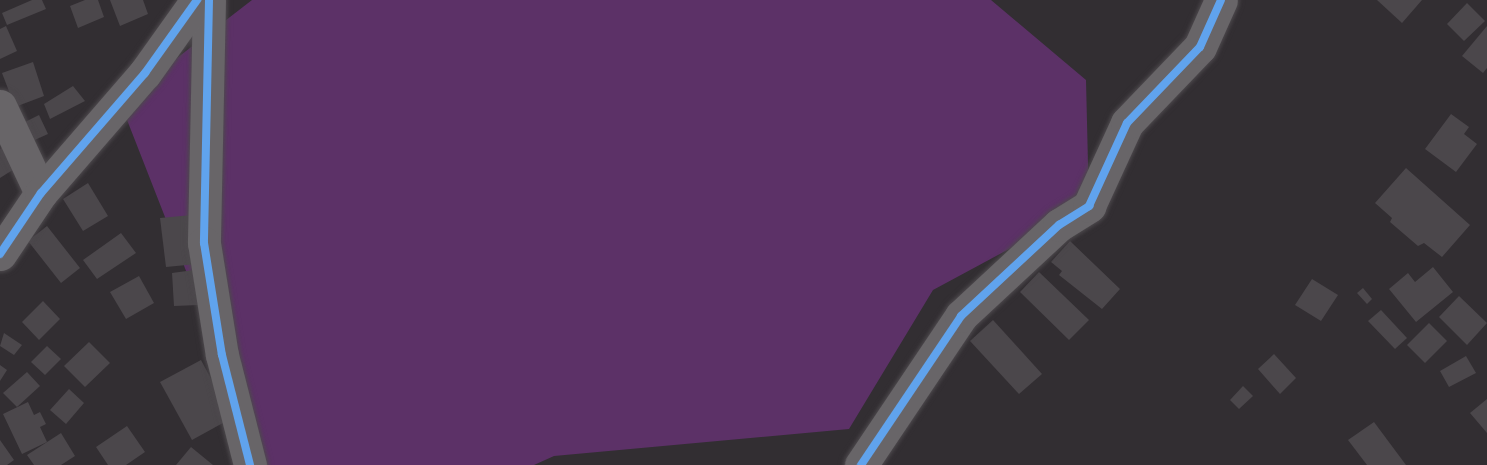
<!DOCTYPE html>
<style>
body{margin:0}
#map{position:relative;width:1487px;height:465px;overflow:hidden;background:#322e32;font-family:Montserrat,sans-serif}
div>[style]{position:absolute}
.green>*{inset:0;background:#5c3167}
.building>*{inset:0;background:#4b474b}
.roads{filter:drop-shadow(0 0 2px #4d494d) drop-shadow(0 0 2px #4d494d)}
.street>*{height:33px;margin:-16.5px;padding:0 16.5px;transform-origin:16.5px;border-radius:16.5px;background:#686568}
.cycleway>*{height:8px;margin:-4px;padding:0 4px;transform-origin:4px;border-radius:4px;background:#60a3ed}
span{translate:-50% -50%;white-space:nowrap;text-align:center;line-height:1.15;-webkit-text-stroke:6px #29222a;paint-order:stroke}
</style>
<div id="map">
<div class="green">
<i style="clip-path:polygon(252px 0,991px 0,1086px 80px,1089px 206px,933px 290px,849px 429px,554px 456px,534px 465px,262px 465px,120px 102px)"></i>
</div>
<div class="building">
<i style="clip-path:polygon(32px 0,42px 0,46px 9px,7px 25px,2px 13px)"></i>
<i style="clip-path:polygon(85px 0,98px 0,104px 17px,78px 28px,70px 6px)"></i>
<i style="clip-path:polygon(110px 0,143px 0,148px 14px,120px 26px)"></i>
<i style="clip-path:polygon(1377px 0,1422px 0,1402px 23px)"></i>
<i style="clip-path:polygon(1467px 3px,1485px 21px,1464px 41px,1447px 24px)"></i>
<i style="clip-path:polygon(6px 26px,17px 51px,0 59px,0 29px)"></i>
<i style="clip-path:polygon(1487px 26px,1487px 68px,1483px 73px,1462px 56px)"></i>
<i style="clip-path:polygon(33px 62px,44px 96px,15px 107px,2px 73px)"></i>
<i style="clip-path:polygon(73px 86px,85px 101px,50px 119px,44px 104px)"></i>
<i style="clip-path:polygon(1451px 114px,1469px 127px,1464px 134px,1477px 144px,1456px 172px,1425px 149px)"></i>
<i style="clip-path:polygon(39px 115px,48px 134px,28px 143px,19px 125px)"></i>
<i style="clip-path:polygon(6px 145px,19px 166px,0 178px,0 149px)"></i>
<i style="clip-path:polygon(1406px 168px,1470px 225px,1442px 257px,1424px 243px,1418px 246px,1390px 222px,1392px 218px,1375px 203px)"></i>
<i style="clip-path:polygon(88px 183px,108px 216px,83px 231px,63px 199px)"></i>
<i style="clip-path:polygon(192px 215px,197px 264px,166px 267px,160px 218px)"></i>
<i style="clip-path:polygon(47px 226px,80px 268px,61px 283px,28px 241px)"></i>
<i style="clip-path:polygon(121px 233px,136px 253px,97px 279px,83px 260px)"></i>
<i style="clip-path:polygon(1070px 241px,1120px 289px,1102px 309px,1059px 275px,1062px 271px,1051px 262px)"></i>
<i style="clip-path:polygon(1433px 267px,1453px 292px,1416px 322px,1389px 289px,1408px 273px,1415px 282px)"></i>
<i style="clip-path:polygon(194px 270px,199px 305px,174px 306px,172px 273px)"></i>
<i style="clip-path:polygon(1039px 272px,1089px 320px,1069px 340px,1020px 292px)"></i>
<i style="clip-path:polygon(139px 276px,154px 303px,126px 319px,110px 292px)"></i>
<i style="clip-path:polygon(1312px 279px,1338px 295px,1321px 321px,1295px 305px)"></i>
<i style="clip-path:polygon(1363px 288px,1372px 299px,1367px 304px,1357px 293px)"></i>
<i style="clip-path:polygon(1459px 296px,1487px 323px,1467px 345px,1439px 317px)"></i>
<i style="clip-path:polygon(43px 301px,60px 319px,39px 340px,22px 322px)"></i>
<i style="clip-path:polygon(1381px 310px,1407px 338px,1395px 349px,1368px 321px)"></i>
<i style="clip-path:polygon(993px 320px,1042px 374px,1019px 394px,970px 341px)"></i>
<i style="clip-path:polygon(1429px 323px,1447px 341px,1425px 363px,1407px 345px)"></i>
<i style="clip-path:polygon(4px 333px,22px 345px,14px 355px,0 346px)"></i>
<i style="clip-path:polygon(89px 342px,110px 363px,85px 387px,64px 366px)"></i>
<i style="clip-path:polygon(47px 346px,61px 359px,45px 375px,31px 362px)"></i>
<i style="clip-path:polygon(1274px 354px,1296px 378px,1280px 394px,1258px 369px)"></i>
<i style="clip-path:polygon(1466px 356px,1476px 373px,1449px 387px,1440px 371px)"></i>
<i style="clip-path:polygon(201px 360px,232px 418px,192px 440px,160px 382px)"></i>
<i style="clip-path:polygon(0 365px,7px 370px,0 381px)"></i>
<i style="clip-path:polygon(27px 372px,40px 386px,17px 407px,3px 393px)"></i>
<i style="clip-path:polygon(1243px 386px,1253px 396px,1239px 409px,1230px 400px)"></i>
<i style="clip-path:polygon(69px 389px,84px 403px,66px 424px,50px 410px)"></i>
<i style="clip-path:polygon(1487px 399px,1487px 433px,1470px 413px)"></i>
<i style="clip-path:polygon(28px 402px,34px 415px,40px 412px,46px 424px,40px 427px,47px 442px,22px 454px,3px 414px)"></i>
<i style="clip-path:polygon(1374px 422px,1406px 465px,1367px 465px,1348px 440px)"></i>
<i style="clip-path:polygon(127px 426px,145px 452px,126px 465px,108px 465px,96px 447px)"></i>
<i style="clip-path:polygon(61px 433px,75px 456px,61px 465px,34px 465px,27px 455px)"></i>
<i style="clip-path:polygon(0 440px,14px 460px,7px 465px,0 465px)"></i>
<i style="clip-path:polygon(191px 447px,213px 465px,176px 465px)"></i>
</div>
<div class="roads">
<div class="street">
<i style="left:209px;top:0;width:243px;rotate:91.2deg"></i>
<i style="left:204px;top:243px;width:113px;rotate:80.9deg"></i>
<i style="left:222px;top:355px;width:114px;rotate:75.7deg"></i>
<i style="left:0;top:106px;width:96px;rotate:64.8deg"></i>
<i style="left:0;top:254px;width:73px;rotate:-56.1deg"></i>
<i style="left:41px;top:193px;width:159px;rotate:-49.1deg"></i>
<i style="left:145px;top:73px;width:90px;rotate:-54.5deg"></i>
<i style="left:861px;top:465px;width:179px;rotate:-56.1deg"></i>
<i style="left:961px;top:316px;width:134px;rotate:-42.9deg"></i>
<i style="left:1059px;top:225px;width:36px;rotate:-32deg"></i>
<i style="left:1089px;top:206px;width:91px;rotate:-65.4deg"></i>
<i style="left:1127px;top:123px;width:105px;rotate:-46.2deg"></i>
<i style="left:1200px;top:47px;width:51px;rotate:-65.9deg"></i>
</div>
</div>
<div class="cycleway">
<i style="left:209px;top:0;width:243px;rotate:91.2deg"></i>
<i style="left:204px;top:243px;width:113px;rotate:80.9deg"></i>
<i style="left:222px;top:355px;width:114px;rotate:75.7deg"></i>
<i style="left:0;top:254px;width:73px;rotate:-56.1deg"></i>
<i style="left:41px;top:193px;width:159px;rotate:-49.1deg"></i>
<i style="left:145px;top:73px;width:90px;rotate:-54.5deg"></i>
<i style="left:861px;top:465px;width:179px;rotate:-56.1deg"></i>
<i style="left:961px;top:316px;width:134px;rotate:-42.9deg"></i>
<i style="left:1059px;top:225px;width:36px;rotate:-32deg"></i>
<i style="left:1089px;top:206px;width:91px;rotate:-65.4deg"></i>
<i style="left:1127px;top:123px;width:105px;rotate:-46.2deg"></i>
<i style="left:1200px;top:47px;width:51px;rotate:-65.9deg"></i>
</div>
</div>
